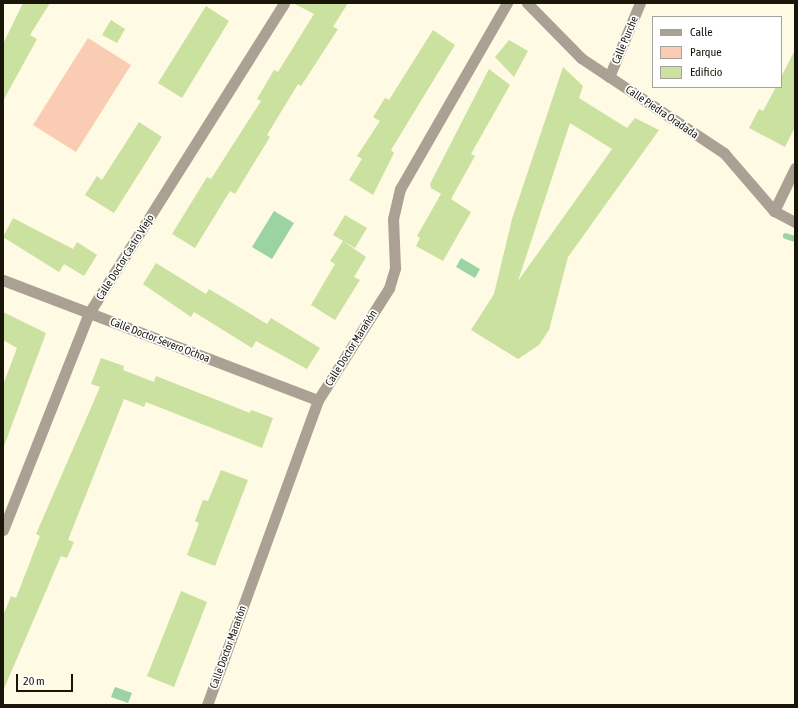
<!DOCTYPE html>
<meta charset="utf-8">
<style>
body{margin:0}
#map{position:relative;width:798px;height:708px;overflow:hidden;background:#fefae4;font-family:"Asap Condensed",sans-serif}
div>[style]{position:absolute}
.green>*{inset:0;background:#fbccb4}
.water>*{inset:0;background:#9bd3a2}
.stream>*{height:5.5px;margin:-2.75px;padding:0 2.75px;transform-origin:2.75px;border-radius:2.75px;background:#9bd3a2}
.building>*{inset:0;background:#cbe1a0}
.minor>*{height:11px;margin:-5.5px;padding:0 5.5px;transform-origin:5.5px;border-radius:5.5px;background:#aaa093}
span{translate:-50% -50%;white-space:nowrap;text-align:center;line-height:1.15;-webkit-text-stroke:3.5px #fff;paint-order:stroke}
.street-label{font-size:11px;color:#191609}
.frame{position:absolute;inset:0;border:4px solid #191609;pointer-events:none}
.legend{position:absolute;left:652px;top:16px;width:130px;height:72px;box-sizing:border-box;background:#fff;border:1px solid #a3a29d;margin:0;padding:5px 7px;list-style:none;font-size:12px;color:#191609}
.legend li{display:flex;align-items:center;gap:8px;height:20px}
.legend b{width:20px;border:1px solid #a3a29d}
.scale{position:absolute;left:16px;top:674px;width:57px;height:18px;box-sizing:border-box;border:2px solid #191609;border-top:0;padding-left:5px;font-size:12px;line-height:14px;white-space:nowrap;color:#191609;-webkit-text-stroke:3px #fff;paint-order:stroke}
</style>
<div id="map">
<div class="green">
<i style="clip-path:polygon(88px 38px,131px 65px,76px 152px,33px 125px)"></i>
</div>
<div class="water">
<i style="clip-path:polygon(274px 211px,294px 223px,272px 259px,252px 247px)"></i>
<i style="clip-path:polygon(461px 258px,480px 269px,475px 278px,456px 267px)"></i>
<i style="clip-path:polygon(115px 687px,132px 693px,128px 703px,111px 697px)"></i>
</div>
<div class="stream">
<i style="left:786px;top:236px;width:9px;rotate:18deg"></i>
</div>
<div class="building">
<i style="clip-path:polygon(23px 3px,50px 3px,30px 35px,37px 39px,3px 101px,3px 44px)"></i>
<i style="clip-path:polygon(293px 3px,348px 3px,333px 27px,338px 29px,331px 40px,301px 86px,298px 84px,267px 135px,270px 137px,235px 194px,230px 191px,195px 248px,172px 234px,207px 177px,211px 179px,261px 101px,257px 99px,274px 70px,278px 72px,314px 14px)"></i>
<i style="clip-path:polygon(206px 6px,229px 21px,182px 98px,158px 83px)"></i>
<i style="clip-path:polygon(111px 20px,125px 29px,117px 43px,102px 35px)"></i>
<i style="clip-path:polygon(433px 30px,455px 45px,391px 150px,394px 153px,373px 195px,349px 180px,362px 159px,357px 156px,380px 121px,373px 117px,385px 98px,389px 100px)"></i>
<i style="clip-path:polygon(509px 40px,528px 51px,514px 77px,495px 57px)"></i>
<i style="clip-path:polygon(795px 50px,795px 127px,785px 147px,749px 128px,759px 109px,763px 111px,776px 87px,781px 87px,781px 77px)"></i>
<i style="clip-path:polygon(evenodd,563px 67px,583px 86px,579px 98px,627px 128px,635px 118px,659px 130px,568px 257px,549px 330px,539px 345px,518px 359px,471px 330px,494px 294px,512px 219px,563px 67px,570px 123px,612px 149px,518px 281px,570px 123px)"></i>
<i style="clip-path:polygon(489px 69px,510px 85px,471px 154px,475px 156px,451px 199px,471px 212px,443px 261px,416px 246px,420px 238px,417px 236px,441px 194px,448px 198px,431px 188px,430px 184px)"></i>
<i style="clip-path:polygon(139px 122px,162px 137px,114px 213px,85px 195px,97px 176px,102px 180px)"></i>
<i style="clip-path:polygon(345px 215px,367px 228px,355px 248px,333px 235px)"></i>
<i style="clip-path:polygon(13px 218px,73px 249px,77px 242px,97px 255px,84px 276px,64px 264px,59px 272px,3px 237px)"></i>
<i style="clip-path:polygon(343px 241px,366px 257px,354px 277px,360px 280px,335px 320px,311px 305px,335px 264px,330px 261px)"></i>
<i style="clip-path:polygon(156px 263px,206px 294px,209px 289px,267px 324px,271px 318px,320px 348px,307px 369px,256px 341px,252px 348px,194px 312px,191px 317px,143px 284px)"></i>
<i style="clip-path:polygon(3px 312px,46px 333px,4px 446px,3px 385px,17px 348px,3px 340px)"></i>
<i style="clip-path:polygon(101px 358px,124px 366px,123px 370px,154px 382px,156px 376px,250px 413px,251px 410px,273px 418px,262px 448px,146px 402px,144px 407px,124px 399px,68px 540px,74px 542px,67px 558px,61px 556px,3px 691px,3px 616px,11px 596px,16px 598px,40px 536px,36px 534px,100px 387px,91px 384px)"></i>
<i style="clip-path:polygon(221px 470px,248px 480px,215px 566px,187px 555px,199px 523px,195px 521px,203px 500px,208px 501px)"></i>
<i style="clip-path:polygon(181px 591px,207px 602px,174px 687px,147px 676px)"></i>
</div>
<div class="minor">
<i style="left:527px;top:3px;width:77px;rotate:45.5deg"></i>
<i style="left:581px;top:58px;width:172px;rotate:33.6deg"></i>
<i style="left:724px;top:153px;width:77px;rotate:49.2deg"></i>
<i style="left:774px;top:211px;width:24px;rotate:28deg"></i>
<i style="left:609px;top:77px;width:80px;rotate:-67.3deg"></i>
<i style="left:774px;top:211px;width:48px;rotate:-64deg"></i>
<i style="left:3px;top:280px;width:337px;rotate:20.9deg"></i>
<i style="left:3px;top:530px;width:233px;rotate:-68.4deg"></i>
<i style="left:89px;top:313px;width:366px;rotate:-57.8deg"></i>
<i style="left:207px;top:705px;width:325px;rotate:-70deg"></i>
<i style="left:318px;top:400px;width:133px;rotate:-57.6deg"></i>
<i style="left:389px;top:288px;width:21px;rotate:-73deg"></i>
<i style="left:395px;top:268px;width:49px;rotate:-92.3deg"></i>
<i style="left:393px;top:219px;width:31px;rotate:-77deg"></i>
<i style="left:400px;top:189px;width:215px;rotate:-60.1deg"></i>
</div>
<div class="street-label">
<span style="left:625px;top:40px;rotate:-67deg">Calle Purche</span>
<span style="left:662px;top:112px;rotate:34deg">Calle Piedra Oradada</span>
<span style="left:125px;top:257px;rotate:-58deg">Calle Doctor Castro Viejo</span>
<span style="left:160px;top:340px;rotate:21deg">Calle Doctor Severo Ochoa</span>
<span style="left:351px;top:348px;rotate:-58deg">Calle Doctor Marañón</span>
<span style="left:228px;top:647px;rotate:-70deg">Calle Doctor Marañón</span>
</div>
<div class="frame"></div>
<ul class="legend">
<li><b style="height:5px;background:#aaa093"></b>Calle</li>
<li><b style="height:11px;background:#fbccb4"></b>Parque</li>
<li><b style="height:11px;background:#cbe1a0"></b>Edificio</li>
</ul>
<div class="scale">20 m</div>
</div>
